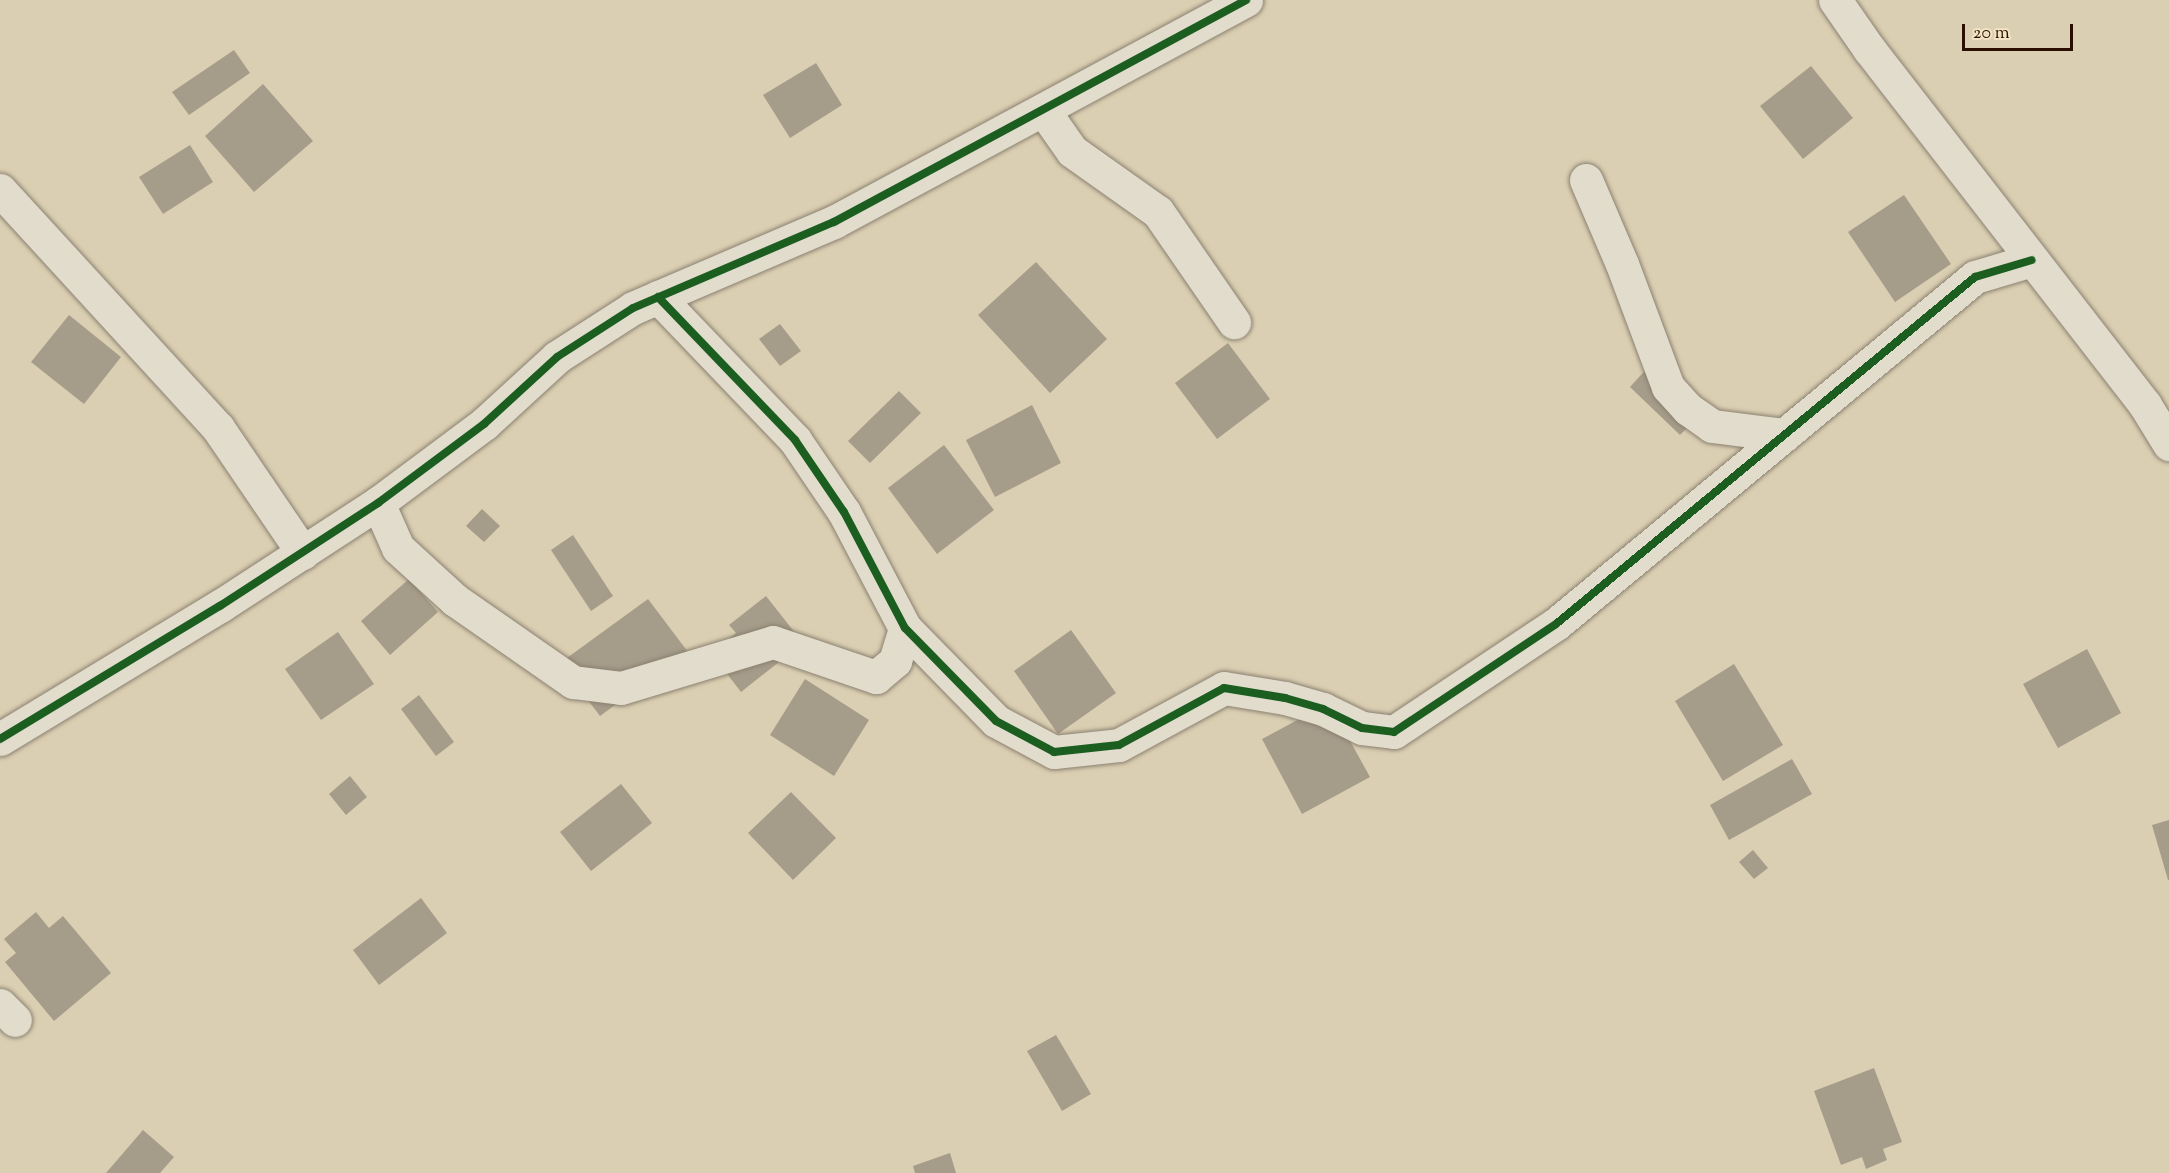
<!DOCTYPE html>
<style>
body{margin:0}
#map{position:relative;width:2169px;height:1173px;overflow:hidden;background:#dbcfb3;font-family:"Sorts Mill Goudy",serif}
div>[style]{position:absolute}
.building>*{inset:0;background:#a69c8a}
.roads{filter:drop-shadow(0 0 2px #8b8170) drop-shadow(0 0 2px #8b8170)}
.street>*{height:33px;margin:-16.5px;padding:0 16.5px;transform-origin:16.5px;border-radius:16.5px;background:#e2dccd}
.cycleway>*{height:8px;margin:-4px;padding:0 4px;transform-origin:4px;border-radius:4px;background:#1b5e20}
span{translate:-50% -50%;white-space:nowrap;text-align:center;line-height:1.15;-webkit-text-stroke:6px #f2e4c3;paint-order:stroke}
.scale{position:absolute;left:1962px;top:24px;width:111px;height:27px;box-sizing:border-box;border:3px solid #2a0f00;border-top:0;padding-left:8px;font-size:18px;line-height:21px;white-space:nowrap;color:#2a0f00;-webkit-text-stroke:4px #f2e4c3;paint-order:stroke}
</style>
<div id="map">
<div class="building">
<i style="clip-path:polygon(234px 50px,250px 73px,189px 115px,172px 92px)"></i>
<i style="clip-path:polygon(816px 63px,842px 105px,790px 138px,763px 95px)"></i>
<i style="clip-path:polygon(1811px 66px,1853px 118px,1803px 159px,1760px 106px)"></i>
<i style="clip-path:polygon(263px 84px,313px 141px,254px 192px,205px 136px)"></i>
<i style="clip-path:polygon(190px 145px,213px 182px,163px 214px,139px 177px)"></i>
<i style="clip-path:polygon(1904px 195px,1951px 264px,1895px 302px,1848px 232px)"></i>
<i style="clip-path:polygon(1036px 262px,1107px 339px,1050px 393px,978px 315px)"></i>
<i style="clip-path:polygon(69px 315px,121px 357px,84px 404px,31px 362px)"></i>
<i style="clip-path:polygon(780px 324px,801px 351px,780px 366px,759px 339px)"></i>
<i style="clip-path:polygon(1228px 343px,1270px 399px,1217px 439px,1175px 383px)"></i>
<i style="clip-path:polygon(1651px 364px,1702px 413px,1680px 435px,1630px 387px)"></i>
<i style="clip-path:polygon(899px 391px,921px 413px,870px 463px,848px 441px)"></i>
<i style="clip-path:polygon(1032px 405px,1061px 463px,995px 497px,966px 440px)"></i>
<i style="clip-path:polygon(944px 445px,994px 510px,937px 554px,888px 488px)"></i>
<i style="clip-path:polygon(482px 509px,500px 526px,484px 542px,466px 526px)"></i>
<i style="clip-path:polygon(573px 535px,613px 596px,591px 611px,551px 550px)"></i>
<i style="clip-path:polygon(409px 579px,438px 612px,390px 655px,361px 621px)"></i>
<i style="clip-path:polygon(766px 596px,803px 643px,741px 692px,711px 653px,736px 633px,729px 625px)"></i>
<i style="clip-path:polygon(648px 599px,688px 652px,600px 716px,560px 663px)"></i>
<i style="clip-path:polygon(1071px 630px,1116px 693px,1058px 734px,1014px 671px)"></i>
<i style="clip-path:polygon(338px 632px,374px 684px,321px 720px,285px 669px)"></i>
<i style="clip-path:polygon(2087px 649px,2121px 713px,2058px 748px,2023px 684px)"></i>
<i style="clip-path:polygon(1734px 664px,1783px 745px,1723px 781px,1675px 701px)"></i>
<i style="clip-path:polygon(805px 679px,869px 720px,834px 776px,770px 735px)"></i>
<i style="clip-path:polygon(419px 695px,454px 742px,436px 756px,401px 709px)"></i>
<i style="clip-path:polygon(1329px 703px,1370px 777px,1302px 814px,1262px 739px)"></i>
<i style="clip-path:polygon(1792px 759px,1812px 794px,1729px 840px,1710px 805px)"></i>
<i style="clip-path:polygon(350px 776px,367px 797px,346px 815px,329px 794px)"></i>
<i style="clip-path:polygon(621px 784px,652px 823px,591px 871px,560px 832px)"></i>
<i style="clip-path:polygon(791px 792px,836px 838px,793px 880px,748px 833px)"></i>
<i style="clip-path:polygon(2169px 820px,2169px 880px,2168px 880px,2152px 825px)"></i>
<i style="clip-path:polygon(1753px 850px,1768px 868px,1754px 879px,1739px 862px)"></i>
<i style="clip-path:polygon(421px 898px,447px 933px,379px 985px,353px 950px)"></i>
<i style="clip-path:polygon(36px 912px,49px 928px,63px 916px,111px 973px,54px 1021px,5px 962px,16px 953px,4px 939px)"></i>
<i style="clip-path:polygon(1056px 1035px,1091px 1094px,1062px 1111px,1027px 1051px)"></i>
<i style="clip-path:polygon(1874px 1068px,1902px 1142px,1883px 1149px,1887px 1160px,1866px 1169px,1862px 1157px,1841px 1165px,1814px 1091px)"></i>
<i style="clip-path:polygon(143px 1130px,174px 1157px,160px 1173px,106px 1173px)"></i>
<i style="clip-path:polygon(950px 1153px,956px 1173px,915px 1173px,913px 1166px)"></i>
</div>
<div class="roads">
<div class="street">
<i style="left:1835px;top:0;width:60px;rotate:55.2deg"></i>
<i style="left:1869px;top:49px;width:450px;rotate:52.2deg"></i>
<i style="left:2145px;top:405px;width:46px;rotate:58.4deg"></i>
<i style="left:1044px;top:111px;width:49px;rotate:55deg"></i>
<i style="left:1072px;top:151px;width:105px;rotate:35.3deg"></i>
<i style="left:1158px;top:212px;width:134px;rotate:55.4deg"></i>
<i style="left:1586px;top:180px;width:91px;rotate:66.8deg"></i>
<i style="left:1622px;top:264px;width:131px;rotate:69.5deg"></i>
<i style="left:1668px;top:387px;width:30px;rotate:48deg"></i>
<i style="left:1688px;top:409px;width:29px;rotate:35deg"></i>
<i style="left:1712px;top:426px;width:73px;rotate:7.1deg"></i>
<i style="left:0;top:190px;width:323px;rotate:47.5deg"></i>
<i style="left:218px;top:428px;width:151px;rotate:55.8deg"></i>
<i style="left:658px;top:297px;width:198px;rotate:46.2deg"></i>
<i style="left:795px;top:440px;width:87px;rotate:55.8deg"></i>
<i style="left:844px;top:512px;width:131px;rotate:62.3deg"></i>
<i style="left:905px;top:628px;width:130px;rotate:45.6deg"></i>
<i style="left:996px;top:721px;width:66px;rotate:28.1deg"></i>
<i style="left:1054px;top:752px;width:65px;rotate:-6.1deg"></i>
<i style="left:1119px;top:745px;width:119px;rotate:-28.5deg"></i>
<i style="left:1224px;top:688px;width:62px;rotate:9.3deg"></i>
<i style="left:1285px;top:698px;width:40px;rotate:16deg"></i>
<i style="left:1323px;top:709px;width:43px;rotate:26deg"></i>
<i style="left:1362px;top:728px;width:32px;rotate:7deg"></i>
<i style="left:1394px;top:732px;width:195px;rotate:-33.7deg"></i>
<i style="left:1556px;top:624px;width:544px;rotate:-39.63deg"></i>
<i style="left:1975px;top:277px;width:59px;rotate:-16.6deg"></i>
<i style="left:378px;top:503px;width:49px;rotate:66deg"></i>
<i style="left:398px;top:548px;width:77px;rotate:42.4deg"></i>
<i style="left:455px;top:600px;width:144px;rotate:34.8deg"></i>
<i style="left:573px;top:682px;width:48px;rotate:7.1deg"></i>
<i style="left:621px;top:688px;width:159px;rotate:-16.8deg"></i>
<i style="left:773px;top:642px;width:109px;rotate:18.8deg"></i>
<i style="left:876px;top:677px;width:25px;rotate:-40deg"></i>
<i style="left:895px;top:661px;width:34px;rotate:-73deg"></i>
<i style="left:0;top:739px;width:257px;rotate:-31.2deg"></i>
<i style="left:220px;top:606px;width:189px;rotate:-33.1deg"></i>
<i style="left:378px;top:503px;width:132px;rotate:-36.7deg"></i>
<i style="left:484px;top:424px;width:99px;rotate:-42.5deg"></i>
<i style="left:557px;top:357px;width:90px;rotate:-32.8deg"></i>
<i style="left:633px;top:308px;width:219px;rotate:-23.2deg"></i>
<i style="left:834px;top:222px;width:468px;rotate:-28.3deg"></i>
<i style="left:0;top:1005px;width:21px;rotate:45deg"></i>
</div>
</div>
<div class="cycleway">
<i style="left:658px;top:297px;width:198px;rotate:46.2deg"></i>
<i style="left:795px;top:440px;width:87px;rotate:55.8deg"></i>
<i style="left:844px;top:512px;width:131px;rotate:62.3deg"></i>
<i style="left:905px;top:628px;width:130px;rotate:45.6deg"></i>
<i style="left:996px;top:721px;width:66px;rotate:28.1deg"></i>
<i style="left:1054px;top:752px;width:65px;rotate:-6.1deg"></i>
<i style="left:1119px;top:745px;width:119px;rotate:-28.5deg"></i>
<i style="left:1224px;top:688px;width:62px;rotate:9.3deg"></i>
<i style="left:1285px;top:698px;width:40px;rotate:16deg"></i>
<i style="left:1323px;top:709px;width:43px;rotate:26deg"></i>
<i style="left:1362px;top:728px;width:32px;rotate:7deg"></i>
<i style="left:1394px;top:732px;width:195px;rotate:-33.7deg"></i>
<i style="left:1556px;top:624px;width:544px;rotate:-39.63deg"></i>
<i style="left:1975px;top:277px;width:59px;rotate:-16.6deg"></i>
<i style="left:0;top:739px;width:257px;rotate:-31.2deg"></i>
<i style="left:220px;top:606px;width:189px;rotate:-33.1deg"></i>
<i style="left:378px;top:503px;width:132px;rotate:-36.7deg"></i>
<i style="left:484px;top:424px;width:99px;rotate:-42.5deg"></i>
<i style="left:557px;top:357px;width:90px;rotate:-32.8deg"></i>
<i style="left:633px;top:308px;width:219px;rotate:-23.2deg"></i>
<i style="left:834px;top:222px;width:468px;rotate:-28.3deg"></i>
</div>
<div class="scale">20 m</div>
</div>
